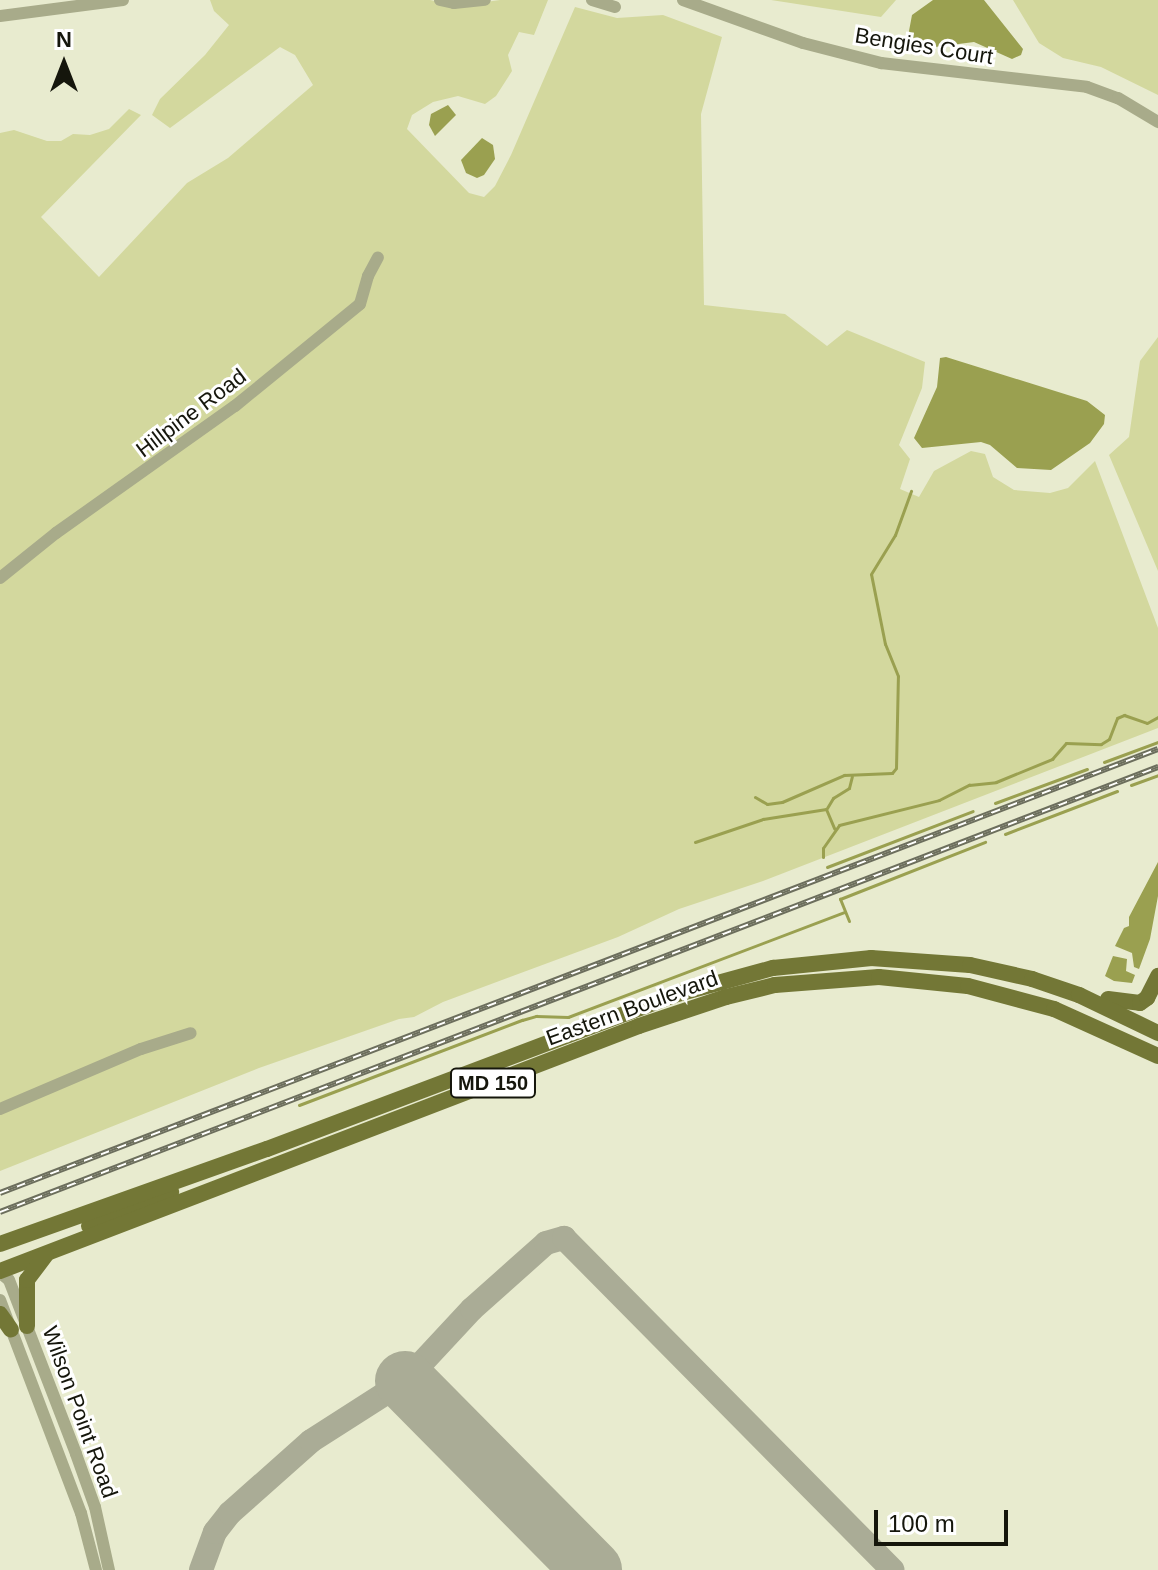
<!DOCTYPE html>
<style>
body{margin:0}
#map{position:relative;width:1158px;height:1570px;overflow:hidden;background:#e8ebcf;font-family:Helvetica,sans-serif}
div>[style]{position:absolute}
.green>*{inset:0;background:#d3d89e}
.water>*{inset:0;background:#9aa050}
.stream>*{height:3px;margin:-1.5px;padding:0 1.5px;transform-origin:1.5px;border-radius:1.5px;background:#9aa050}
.taxiway>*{height:24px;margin:-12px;padding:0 12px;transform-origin:12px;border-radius:12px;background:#aaac96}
.runway>*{height:60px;margin:-30px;padding:0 30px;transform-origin:30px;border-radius:30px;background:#aaac96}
.minor>*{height:12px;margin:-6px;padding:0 6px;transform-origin:6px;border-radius:6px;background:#a8ab8a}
.major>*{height:16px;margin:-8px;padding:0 8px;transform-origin:8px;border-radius:8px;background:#737736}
.rail>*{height:6px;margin-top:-3px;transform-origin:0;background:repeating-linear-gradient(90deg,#fff 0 9px,#6c6e5d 0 18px);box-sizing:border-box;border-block:2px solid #6c6e5d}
span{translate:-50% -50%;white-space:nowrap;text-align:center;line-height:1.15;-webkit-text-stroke:6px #fff;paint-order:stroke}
.shield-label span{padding:2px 6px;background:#fff;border:2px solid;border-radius:6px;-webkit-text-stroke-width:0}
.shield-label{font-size:20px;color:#15160c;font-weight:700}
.street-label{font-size:22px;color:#15160c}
.north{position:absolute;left:24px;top:24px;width:80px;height:80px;-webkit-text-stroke:6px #fff;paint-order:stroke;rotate:0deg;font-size:22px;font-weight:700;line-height:32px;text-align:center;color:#15160c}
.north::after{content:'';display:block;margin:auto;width:28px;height:36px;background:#15160c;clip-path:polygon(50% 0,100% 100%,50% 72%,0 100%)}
.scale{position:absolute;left:874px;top:1510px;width:134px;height:36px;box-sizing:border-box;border:4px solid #15160c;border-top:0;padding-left:10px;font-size:24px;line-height:28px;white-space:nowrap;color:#15160c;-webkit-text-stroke:6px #fff;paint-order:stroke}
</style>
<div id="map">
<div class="green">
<i style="clip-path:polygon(210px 0,430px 0,457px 6px,500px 0,548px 0,534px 35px,519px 32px,508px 55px,512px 71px,496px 96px,485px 104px,458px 96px,433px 102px,412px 115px,407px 129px,469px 193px,484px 197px,495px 186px,511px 155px,575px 7px,617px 18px,663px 15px,722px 37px,701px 114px,704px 305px,785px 314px,827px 346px,847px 330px,925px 362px,922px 388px,899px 445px,910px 459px,900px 489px,919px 497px,934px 471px,971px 451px,985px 454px,993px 477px,1014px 490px,1050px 493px,1068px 488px,1095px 461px,1158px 628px,1158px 728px,763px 881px,679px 909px,618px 937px,443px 1002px,414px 1017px,399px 1019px,259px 1068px,0 1171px,0 133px,14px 130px,47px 141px,61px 141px,73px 134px,90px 135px,109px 129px,129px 109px,141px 115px,41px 217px,99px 277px,187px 183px,228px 158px,313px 85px,295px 55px,280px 47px,170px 128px,152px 115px,160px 99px,205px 55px,229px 25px,214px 11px)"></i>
<i style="clip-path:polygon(771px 0,896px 0,881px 17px)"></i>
<i style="clip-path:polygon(1013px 0,1158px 0,1158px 95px,1101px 67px,1063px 58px,1039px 43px)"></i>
<i style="clip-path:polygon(1158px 337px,1158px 571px,1109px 455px,1129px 437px,1140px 361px)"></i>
</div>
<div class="water">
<i style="clip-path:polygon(933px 0,984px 0,1023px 49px,1021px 55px,1012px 59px,974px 42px,935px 47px,912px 40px,909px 31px,912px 15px)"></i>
<i style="clip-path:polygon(448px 105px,456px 115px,435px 136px,429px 125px,431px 114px)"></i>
<i style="clip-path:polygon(482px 138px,493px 145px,495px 159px,484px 175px,477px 178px,466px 173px,461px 160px)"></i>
<i style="clip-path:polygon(946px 357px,1087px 401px,1105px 415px,1104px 424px,1090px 443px,1051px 470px,1017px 468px,990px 445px,981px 442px,922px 448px,914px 438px,937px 387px,940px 358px)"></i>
<i style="clip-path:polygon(1158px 862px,1158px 896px,1150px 939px,1139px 969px,1134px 967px,1132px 953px,1115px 946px,1124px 928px,1129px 926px,1129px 917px)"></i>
<i style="clip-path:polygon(1113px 956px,1127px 959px,1126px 971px,1135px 975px,1132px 983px,1114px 981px,1105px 976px)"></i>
</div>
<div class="stream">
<i style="left:1104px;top:762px;width:58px;rotate:-20.3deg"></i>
<i style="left:1131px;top:785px;width:29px;rotate:-20deg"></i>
<i style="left:755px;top:797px;width:14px;rotate:30deg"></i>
<i style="left:767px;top:804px;width:15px;rotate:-8deg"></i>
<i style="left:782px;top:802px;width:68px;rotate:-23.5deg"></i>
<i style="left:844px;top:775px;width:48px;rotate:-2.4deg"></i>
<i style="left:892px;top:773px;width:6px;rotate:-51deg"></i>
<i style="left:896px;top:768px;width:92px;rotate:-88.8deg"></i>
<i style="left:898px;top:676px;width:35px;rotate:-112deg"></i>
<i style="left:885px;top:644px;width:71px;rotate:-101.3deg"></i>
<i style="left:871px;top:574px;width:46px;rotate:-58.4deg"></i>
<i style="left:895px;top:535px;width:47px;rotate:-70deg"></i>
<i style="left:995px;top:803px;width:98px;rotate:-20.3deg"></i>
<i style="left:827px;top:808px;width:12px;rotate:-59deg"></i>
<i style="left:833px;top:798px;width:19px;rotate:-32deg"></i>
<i style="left:849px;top:788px;width:12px;rotate:-76deg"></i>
<i style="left:826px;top:809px;width:21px;rotate:67deg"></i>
<i style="left:1005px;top:834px;width:120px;rotate:-21deg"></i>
<i style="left:695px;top:842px;width:72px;rotate:-18.7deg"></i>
<i style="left:763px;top:819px;width:64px;rotate:-9deg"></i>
<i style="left:823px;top:857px;width:9px;rotate:-90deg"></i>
<i style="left:823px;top:848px;width:28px;rotate:-55deg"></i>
<i style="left:839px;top:825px;width:103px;rotate:-14deg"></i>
<i style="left:939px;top:800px;width:34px;rotate:-27deg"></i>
<i style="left:969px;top:785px;width:27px;rotate:-6deg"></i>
<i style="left:996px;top:782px;width:61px;rotate:-22.3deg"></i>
<i style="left:1052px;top:759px;width:21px;rotate:-49deg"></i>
<i style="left:1066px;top:743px;width:35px;rotate:2deg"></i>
<i style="left:1101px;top:744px;width:9px;rotate:-32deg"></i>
<i style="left:1109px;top:739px;width:22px;rotate:-69deg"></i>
<i style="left:1117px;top:718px;width:8px;rotate:-23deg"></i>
<i style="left:1124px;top:715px;width:24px;rotate:19deg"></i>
<i style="left:1147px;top:723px;width:13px;rotate:-29deg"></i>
<i style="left:827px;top:867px;width:156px;rotate:-21deg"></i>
<i style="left:849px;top:921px;width:24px;rotate:-112deg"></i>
<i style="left:840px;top:899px;width:156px;rotate:-21.5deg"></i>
<i style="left:299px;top:1105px;width:239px;rotate:-20.9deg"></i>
<i style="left:522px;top:1020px;width:15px;rotate:-16deg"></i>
<i style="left:536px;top:1016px;width:32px;rotate:2deg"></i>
<i style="left:568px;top:1017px;width:296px;rotate:-20.8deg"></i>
</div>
<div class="taxiway">
<i style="left:201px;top:1570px;width:40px;rotate:-69.8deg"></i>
<i style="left:215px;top:1532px;width:24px;rotate:-52deg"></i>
<i style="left:230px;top:1513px;width:108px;rotate:-41.6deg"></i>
<i style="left:311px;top:1441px;width:112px;rotate:-32.6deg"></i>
<i style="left:405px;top:1381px;width:98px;rotate:-47.1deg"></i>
<i style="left:472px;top:1309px;width:99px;rotate:-41.7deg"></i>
<i style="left:546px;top:1243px;width:19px;rotate:-16deg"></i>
<i style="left:564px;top:1238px;width:467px;rotate:45.3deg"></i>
</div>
<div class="runway">
<i style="left:405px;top:1381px;width:266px;rotate:45.3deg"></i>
</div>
<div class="minor">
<i style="left:440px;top:0;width:14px;rotate:12deg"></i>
<i style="left:454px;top:3px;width:31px;rotate:-6deg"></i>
<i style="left:592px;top:0;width:24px;rotate:17deg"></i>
<i style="left:683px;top:0;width:127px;rotate:19.7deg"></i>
<i style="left:803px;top:43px;width:81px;rotate:14.4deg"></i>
<i style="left:881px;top:63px;width:207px;rotate:6.6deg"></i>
<i style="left:1087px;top:87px;width:33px;rotate:20deg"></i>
<i style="left:1118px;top:98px;width:47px;rotate:31deg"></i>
<i style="left:0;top:16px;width:124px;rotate:-7.4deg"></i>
<i style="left:0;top:578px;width:72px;rotate:-38.8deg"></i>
<i style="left:56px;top:533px;width:219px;rotate:-35.4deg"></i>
<i style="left:235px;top:406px;width:161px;rotate:-39.2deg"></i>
<i style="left:360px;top:304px;width:29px;rotate:-74deg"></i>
<i style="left:368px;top:276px;width:21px;rotate:-62deg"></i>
<i style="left:0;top:1109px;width:153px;rotate:-23.1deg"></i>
<i style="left:141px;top:1049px;width:52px;rotate:-17.7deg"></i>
<i style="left:0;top:1273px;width:11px;rotate:38deg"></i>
<i style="left:9px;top:1280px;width:186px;rotate:68.9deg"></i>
<i style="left:76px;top:1454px;width:56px;rotate:70.3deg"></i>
<i style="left:95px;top:1507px;width:65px;rotate:77.5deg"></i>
<i style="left:0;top:1300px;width:228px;rotate:69.2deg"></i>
<i style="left:81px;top:1513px;width:59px;rotate:75.3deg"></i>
</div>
<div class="major">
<i style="left:1108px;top:999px;width:32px;rotate:7deg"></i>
<i style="left:1140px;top:1003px;width:9px;rotate:-36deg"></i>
<i style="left:1147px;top:998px;width:25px;rotate:-63deg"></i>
<i style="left:89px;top:1226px;width:89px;rotate:-22.5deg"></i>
<i style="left:0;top:1244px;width:283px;rotate:-19.6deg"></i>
<i style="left:267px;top:1149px;width:435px;rotate:-20.7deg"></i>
<i style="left:674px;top:995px;width:103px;rotate:-15.3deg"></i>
<i style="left:773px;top:968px;width:99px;rotate:-5.8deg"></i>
<i style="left:871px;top:958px;width:99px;rotate:4deg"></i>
<i style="left:970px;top:965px;width:64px;rotate:12.7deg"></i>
<i style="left:1032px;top:979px;width:50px;rotate:18.8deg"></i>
<i style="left:1079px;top:995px;width:88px;rotate:25.7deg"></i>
<i style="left:0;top:1271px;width:684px;rotate:-20.98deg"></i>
<i style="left:639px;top:1026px;width:92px;rotate:-18.4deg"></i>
<i style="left:726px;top:997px;width:50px;rotate:-13.8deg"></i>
<i style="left:775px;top:985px;width:104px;rotate:-4.4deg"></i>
<i style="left:879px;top:977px;width:89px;rotate:5.8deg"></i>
<i style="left:968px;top:986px;width:89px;rotate:15deg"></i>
<i style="left:1054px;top:1009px;width:114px;rotate:24.3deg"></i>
<i style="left:0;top:1314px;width:19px;rotate:55deg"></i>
<i style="left:27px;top:1326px;width:46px;rotate:-90deg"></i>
<i style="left:27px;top:1280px;width:31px;rotate:-53deg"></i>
</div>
<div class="rail">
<i style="left:0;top:1193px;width:1240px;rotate:-20.98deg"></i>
<i style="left:0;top:1212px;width:1241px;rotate:-21.02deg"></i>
</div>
<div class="shield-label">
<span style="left:493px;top:1083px">MD 150</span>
</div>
<div class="street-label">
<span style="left:924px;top:46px;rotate:9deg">Bengies Court</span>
<span style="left:191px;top:413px;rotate:-37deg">Hillpine Road</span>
<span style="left:632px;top:1008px;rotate:-20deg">Eastern Boulevard</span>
<span style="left:80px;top:1412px;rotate:70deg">Wilson Point Road</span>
</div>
<div class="north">N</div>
<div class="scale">100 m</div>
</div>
